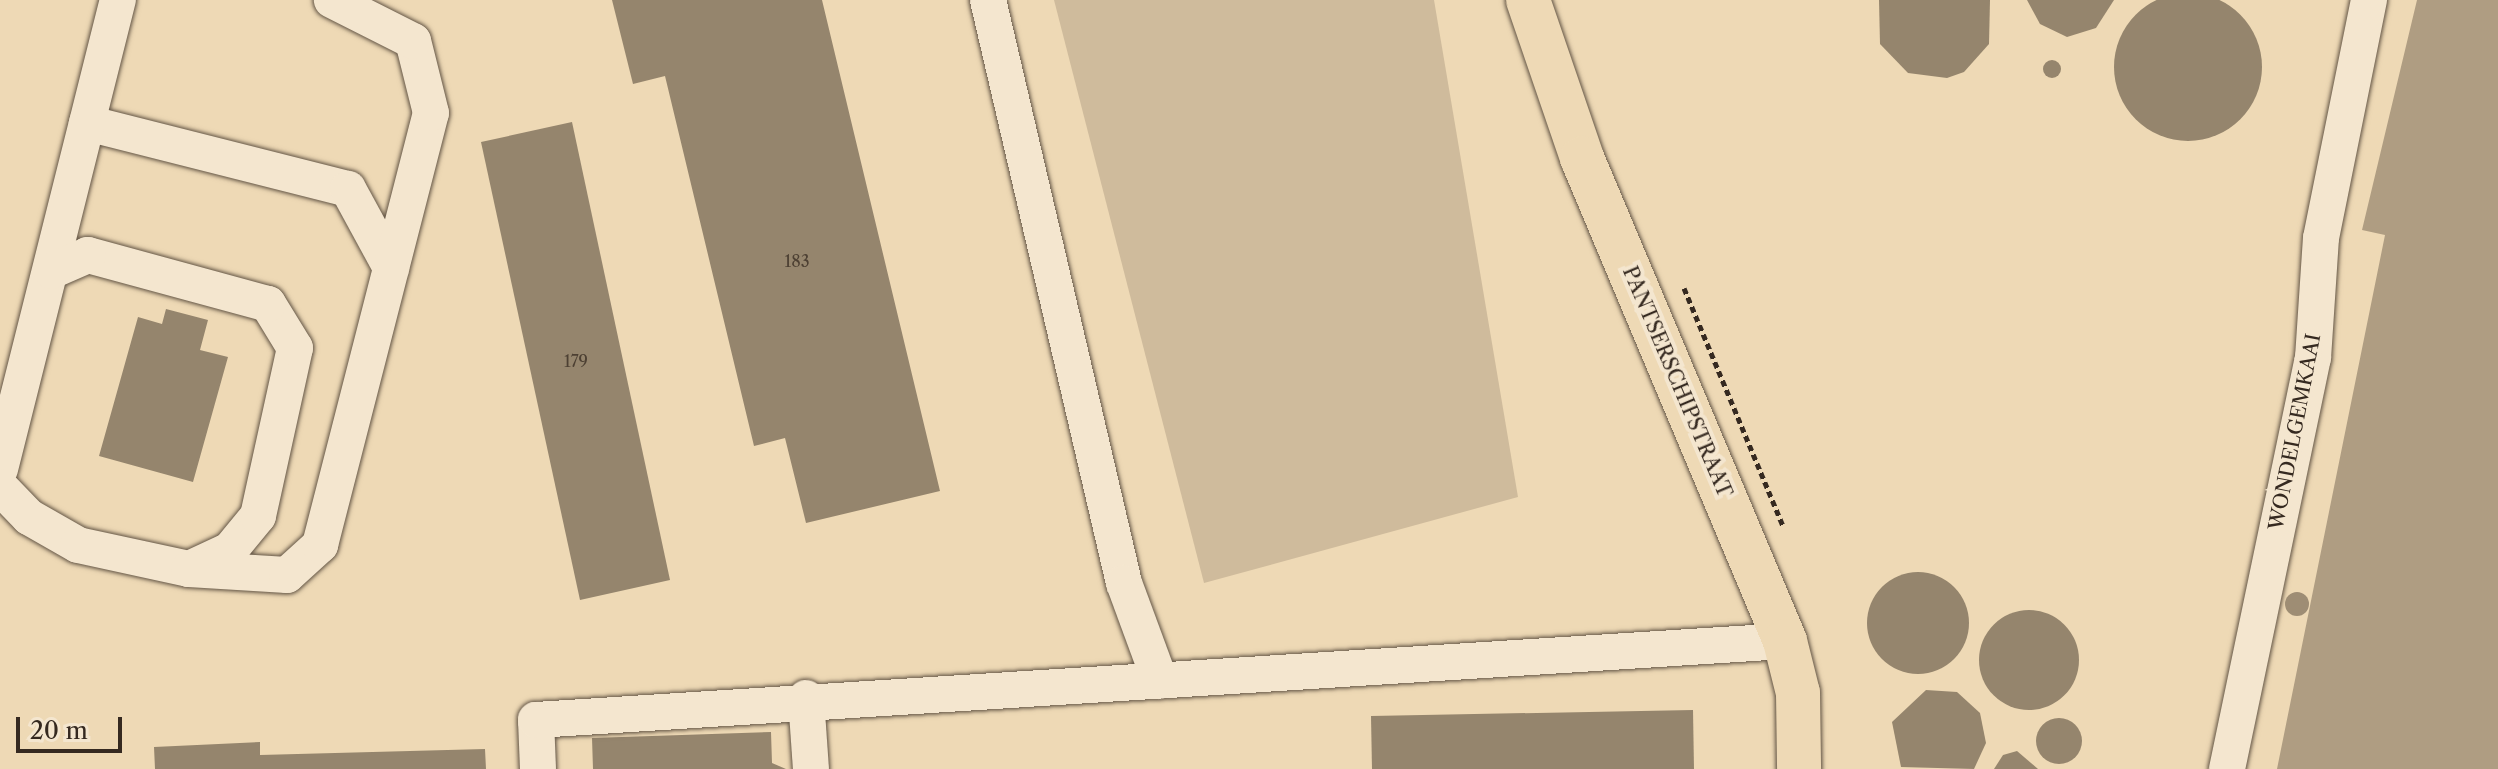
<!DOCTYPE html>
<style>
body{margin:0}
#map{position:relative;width:2498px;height:769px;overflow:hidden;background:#eed9b5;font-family:"Libre Caslon Text",serif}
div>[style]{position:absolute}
.green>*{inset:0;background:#cfbb9c}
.water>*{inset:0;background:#af9d82}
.building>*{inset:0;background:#95856d}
.round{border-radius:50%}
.path>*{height:5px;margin-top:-2.5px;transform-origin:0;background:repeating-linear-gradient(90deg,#352920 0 6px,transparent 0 10px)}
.roads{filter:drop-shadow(0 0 2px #635545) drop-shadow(0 0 2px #635545)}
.minor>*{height:36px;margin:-18px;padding:0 18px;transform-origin:18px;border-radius:18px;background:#f4e6cf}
.major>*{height:44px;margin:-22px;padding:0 22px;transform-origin:22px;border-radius:22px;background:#eed9b5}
.trees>*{width:24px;height:24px;margin:-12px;border-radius:50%;background:#9e8d74}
span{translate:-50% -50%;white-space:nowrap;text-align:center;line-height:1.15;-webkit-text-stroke:8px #f4e6cf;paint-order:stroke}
.number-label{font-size:16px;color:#4d4033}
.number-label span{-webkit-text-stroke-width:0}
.street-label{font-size:20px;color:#352920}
.scale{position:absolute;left:16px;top:717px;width:106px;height:36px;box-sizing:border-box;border:4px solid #352920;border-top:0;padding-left:10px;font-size:24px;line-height:28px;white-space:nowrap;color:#352920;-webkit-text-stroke:6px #f4e6cf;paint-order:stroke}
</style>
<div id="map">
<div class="green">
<i style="clip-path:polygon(1054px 0,1434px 0,1518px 497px,1204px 583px)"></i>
</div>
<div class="water">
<i style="clip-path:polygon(2417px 0,2498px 0,2498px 769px,2277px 769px,2385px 235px,2362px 230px)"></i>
</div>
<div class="building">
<i class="round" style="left:2114px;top:-7px;width:148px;height:148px"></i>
<i style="clip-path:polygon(612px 0,822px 0,940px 491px,806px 523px,785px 438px,754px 446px,665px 76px,633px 84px)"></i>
<i style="clip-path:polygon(1879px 0,1990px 0,1989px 44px,1964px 72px,1947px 78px,1908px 73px,1880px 44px)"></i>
<i style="clip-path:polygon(2027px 0,2114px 0,2096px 28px,2067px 37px,2040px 24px)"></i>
<i class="round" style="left:2043px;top:60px;width:18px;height:18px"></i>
<i style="clip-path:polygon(572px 122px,670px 580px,580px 600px,481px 142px)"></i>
<i style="clip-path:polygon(166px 309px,208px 320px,200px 350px,228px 357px,193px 482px,99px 456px,138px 317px,162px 324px)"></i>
<i class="round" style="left:1867px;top:572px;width:102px;height:102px"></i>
<i class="round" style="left:1979px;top:610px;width:100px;height:100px"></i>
<i style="clip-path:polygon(1926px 690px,1957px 692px,1980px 713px,1986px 743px,1974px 769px,1901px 767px,1892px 722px)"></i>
<i style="clip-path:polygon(1693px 710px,1694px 769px,1372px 769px,1371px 716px)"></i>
<i class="round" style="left:2036px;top:718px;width:46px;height:46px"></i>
<i style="clip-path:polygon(771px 732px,772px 763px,786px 769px,593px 769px,592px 738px)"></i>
<i style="clip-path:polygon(260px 742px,260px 755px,485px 749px,486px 769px,155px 769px,154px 747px)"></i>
<i style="clip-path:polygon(2017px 751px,2038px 769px,1994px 769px,2003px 755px)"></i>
</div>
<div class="path">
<i style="left:1684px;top:288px;width:258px;rotate:67.4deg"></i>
</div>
<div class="roads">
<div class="minor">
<i style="left:988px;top:0;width:599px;rotate:76.87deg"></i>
<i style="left:1124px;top:583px;width:104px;rotate:69.8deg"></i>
<i style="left:87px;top:123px;width:269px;rotate:14.2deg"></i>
<i style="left:348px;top:189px;width:90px;rotate:61.4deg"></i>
<i style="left:0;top:469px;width:484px;rotate:-75.9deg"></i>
<i style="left:0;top:487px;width:42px;rotate:46deg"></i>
<i style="left:29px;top:517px;width:56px;rotate:29.7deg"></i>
<i style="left:78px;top:545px;width:114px;rotate:12.2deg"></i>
<i style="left:189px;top:569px;width:45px;rotate:-24.9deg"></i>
<i style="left:230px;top:550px;width:44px;rotate:-50.5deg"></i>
<i style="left:258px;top:516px;width:172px;rotate:-77.6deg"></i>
<i style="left:295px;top:348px;width:52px;rotate:-121.5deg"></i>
<i style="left:268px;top:304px;width:187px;rotate:-164.8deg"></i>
<i style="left:88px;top:255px;width:40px;rotate:156.6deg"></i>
<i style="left:189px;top:569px;width:98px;rotate:3.5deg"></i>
<i style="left:287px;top:575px;width:45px;rotate:-42.3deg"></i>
<i style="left:320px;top:545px;width:446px;rotate:-75.6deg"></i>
<i style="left:431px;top:113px;width:74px;rotate:-104deg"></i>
<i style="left:413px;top:41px;width:91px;rotate:-153.2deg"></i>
<i style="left:806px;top:698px;width:71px;rotate:86deg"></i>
<i style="left:538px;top:769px;width:49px;rotate:-92.3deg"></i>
<i style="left:536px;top:720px;width:1251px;rotate:-3.62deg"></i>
<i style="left:2227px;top:769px;width:420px;rotate:-78.2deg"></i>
<i style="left:2313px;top:358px;width:120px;rotate:-86.2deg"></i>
<i style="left:2321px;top:238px;width:243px;rotate:-78.6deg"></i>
</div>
<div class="major">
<i style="left:1528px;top:0;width:167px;rotate:71.1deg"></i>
<i style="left:1582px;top:158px;width:524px;rotate:67.2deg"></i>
<i style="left:1785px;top:641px;width:54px;rotate:76deg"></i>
<i style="left:1798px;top:693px;width:76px;rotate:89.2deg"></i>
</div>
</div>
<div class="trees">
<i style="left:2297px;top:604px"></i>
</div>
<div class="number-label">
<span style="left:797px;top:261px">183</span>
<span style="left:576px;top:361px">179</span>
</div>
<div class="street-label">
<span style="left:1677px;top:382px;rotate:67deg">PANTSERSCHIPSTRAAT</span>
<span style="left:2295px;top:432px;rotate:-79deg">WONDELGEMKAAI</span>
</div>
<div class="scale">20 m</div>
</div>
